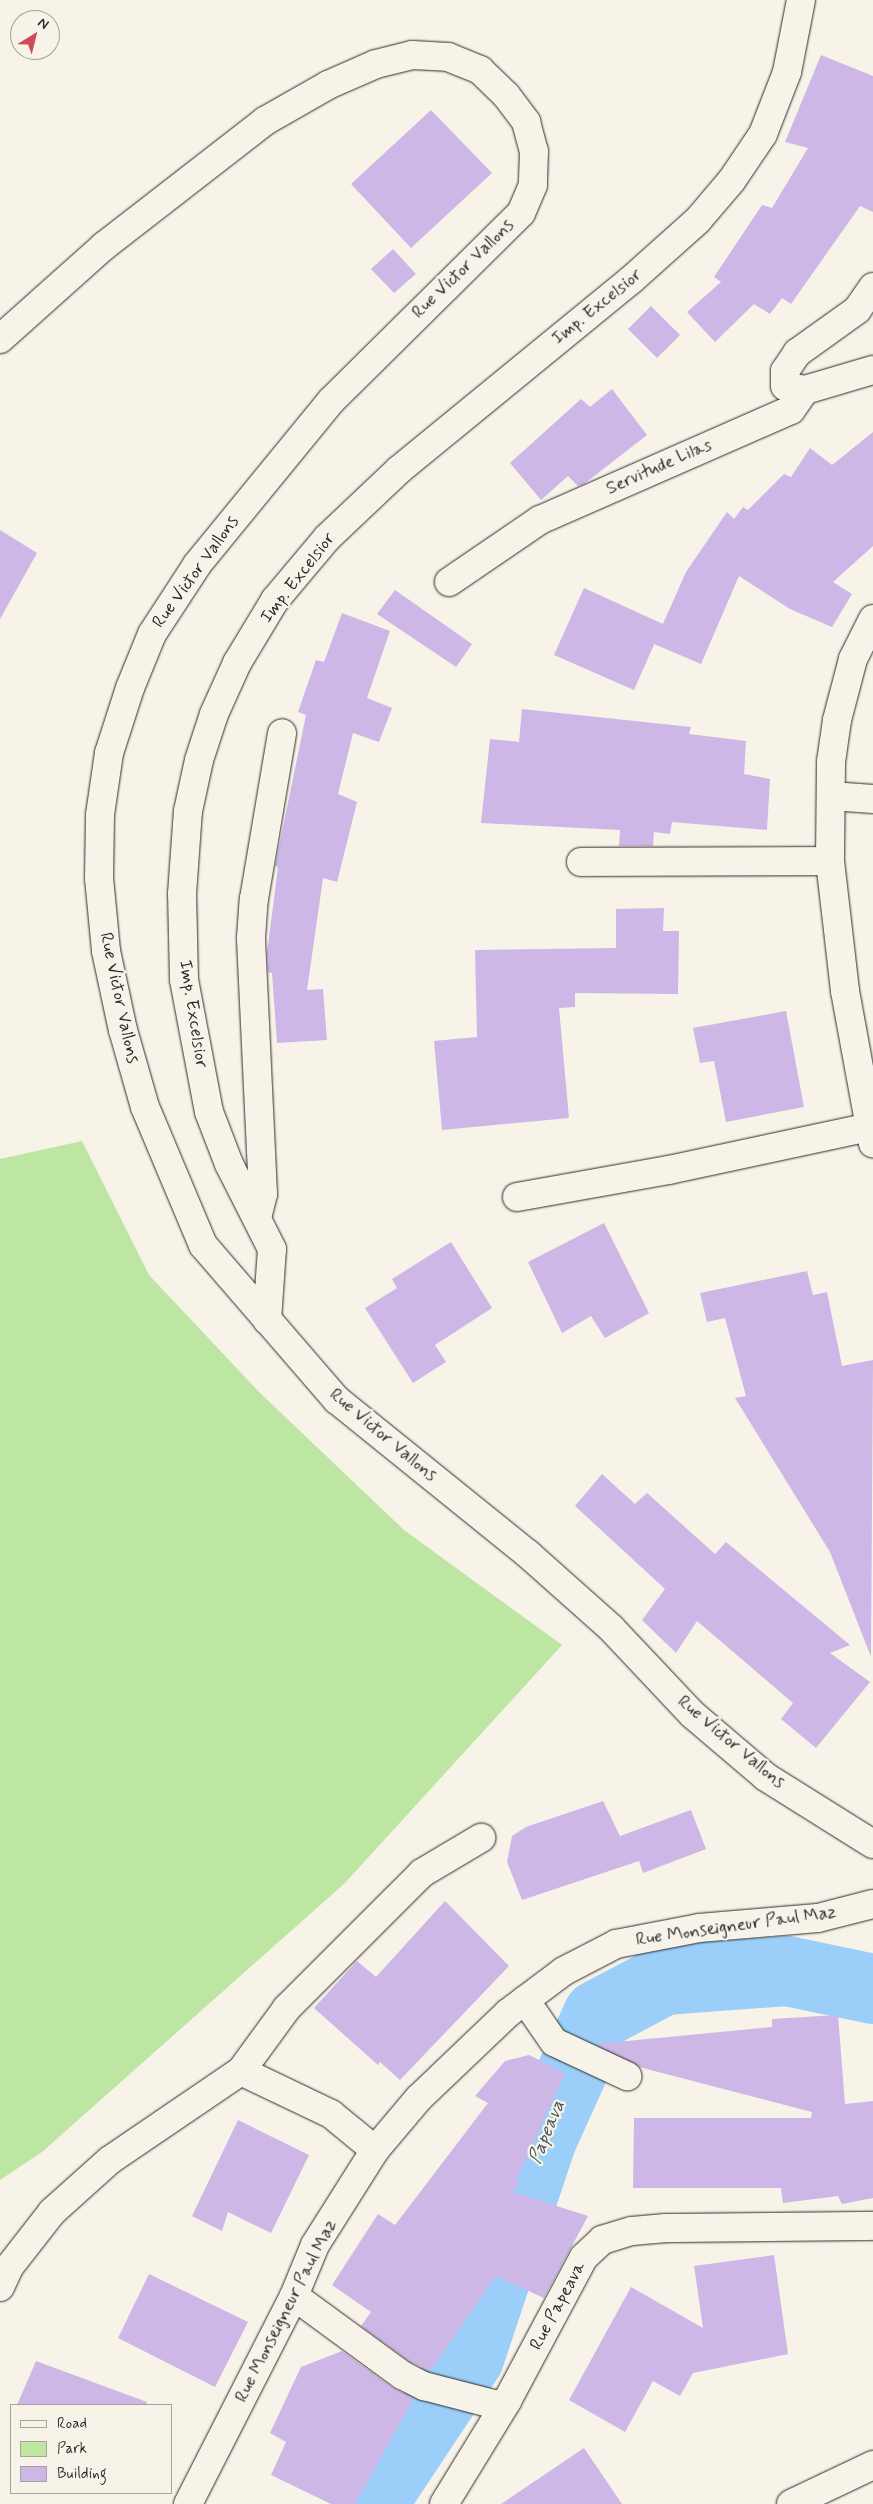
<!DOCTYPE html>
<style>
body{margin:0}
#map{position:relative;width:873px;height:2504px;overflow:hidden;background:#f7f3e8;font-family:Mynerve,sans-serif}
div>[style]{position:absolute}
.green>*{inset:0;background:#bde6a2}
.river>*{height:70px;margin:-35px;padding:0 35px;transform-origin:35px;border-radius:35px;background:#9bcff9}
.building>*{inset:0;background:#cdb7e7}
.roads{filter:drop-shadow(0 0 1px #2b2b2b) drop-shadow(0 0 1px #2b2b2b)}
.minor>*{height:28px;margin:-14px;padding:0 14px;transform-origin:14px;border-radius:14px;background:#f7f3e8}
.major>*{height:28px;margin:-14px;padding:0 14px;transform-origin:14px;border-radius:14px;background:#f7f3e8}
span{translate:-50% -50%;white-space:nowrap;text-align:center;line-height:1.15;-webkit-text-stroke:4.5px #f7f3e8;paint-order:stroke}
.street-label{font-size:18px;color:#2b2b2b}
.water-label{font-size:19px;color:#47545e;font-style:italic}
.legend{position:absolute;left:10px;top:2404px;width:162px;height:90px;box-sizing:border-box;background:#f7f3e8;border:1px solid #a5a39c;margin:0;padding:6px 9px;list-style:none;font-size:15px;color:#2b2b2b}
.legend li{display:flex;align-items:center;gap:10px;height:25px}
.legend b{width:25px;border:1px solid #a5a39c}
.north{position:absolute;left:10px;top:10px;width:50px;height:50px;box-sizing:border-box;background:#f7f3e8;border:1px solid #a5a39c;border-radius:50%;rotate:36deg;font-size:14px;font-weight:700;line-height:20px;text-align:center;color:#2b2b2b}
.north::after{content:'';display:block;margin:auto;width:18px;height:22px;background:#d1495b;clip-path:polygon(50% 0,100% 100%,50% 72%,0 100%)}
</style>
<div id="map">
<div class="green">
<i style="clip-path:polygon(82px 1141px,149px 1275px,259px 1392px,404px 1530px,562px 1645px,344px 1884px,42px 2152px,0 2180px,0 1159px)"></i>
</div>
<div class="river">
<i style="left:372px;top:2504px;width:175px;rotate:-56.4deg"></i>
<i style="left:469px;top:2358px;width:229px;rotate:-71.6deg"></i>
<i style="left:541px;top:2141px;width:138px;rotate:-65.7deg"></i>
<i style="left:598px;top:2015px;width:75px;rotate:-27.9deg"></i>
<i style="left:664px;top:1980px;width:123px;rotate:-4.2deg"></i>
<i style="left:787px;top:1971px;width:88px;rotate:11.8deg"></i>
</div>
<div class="building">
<i style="clip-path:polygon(821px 55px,873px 76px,873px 212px,860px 206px,791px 304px,782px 298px,770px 314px,754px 304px,715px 342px,687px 312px,721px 282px,714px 277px,762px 205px,772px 208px,808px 148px,785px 142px)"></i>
<i style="clip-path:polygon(431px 110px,492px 173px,411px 248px,351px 184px)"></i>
<i style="clip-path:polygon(393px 249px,416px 274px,394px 293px,371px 269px)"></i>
<i style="clip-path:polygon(651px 306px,680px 335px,657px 358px,628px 329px)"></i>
<i style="clip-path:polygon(612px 389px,647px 435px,584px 484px,578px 486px,568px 476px,541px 500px,510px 463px,581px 399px,590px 407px)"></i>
<i style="clip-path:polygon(873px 432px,873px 546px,833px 582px,852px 594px,832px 627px,790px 609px,739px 576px,701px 664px,654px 644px,686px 572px,727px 512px,734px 519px,743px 507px,748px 510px,784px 474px,791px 477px,810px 448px,832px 465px)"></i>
<i style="clip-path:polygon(0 530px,37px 553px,0 619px)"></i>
<i style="clip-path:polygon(584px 588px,663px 624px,634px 690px,554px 655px)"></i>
<i style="clip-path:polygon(395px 590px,472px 644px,456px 667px,377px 614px)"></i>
<i style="clip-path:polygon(342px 613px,390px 631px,367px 698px,392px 708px,379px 742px,353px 733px,338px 794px,357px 802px,337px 882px,323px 878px,307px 990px,323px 989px,327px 1040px,277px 1043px,272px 973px,268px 972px,267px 953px,278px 867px,275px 866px,306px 715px,298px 712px,316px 660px,324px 662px)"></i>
<i style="clip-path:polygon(522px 709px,691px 727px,689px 734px,746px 741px,744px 774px,770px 779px,767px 830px,672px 822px,670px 834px,654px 832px,653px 846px,619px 846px,620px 830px,481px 823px,490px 739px,519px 742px)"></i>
<i style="clip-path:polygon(664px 908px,663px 931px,679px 931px,678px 994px,575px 993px,575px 1007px,559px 1008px,569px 1118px,442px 1130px,434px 1041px,477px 1037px,475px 950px,616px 948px,616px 909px)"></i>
<i style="clip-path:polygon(786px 1011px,804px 1107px,726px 1122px,714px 1061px,700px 1063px,693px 1028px)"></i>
<i style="clip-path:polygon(604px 1223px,649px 1313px,605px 1338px,591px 1316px,562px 1333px,528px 1262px)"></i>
<i style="clip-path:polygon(451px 1242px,492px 1308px,435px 1345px,446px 1362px,413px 1383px,365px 1308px,397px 1288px,392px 1279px)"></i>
<i style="clip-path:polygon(807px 1271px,813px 1295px,827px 1292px,842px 1366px,873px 1360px,871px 1657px,830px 1552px,735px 1398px,746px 1396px,725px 1318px,707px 1322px,700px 1293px)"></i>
<i style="clip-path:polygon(602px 1474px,635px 1504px,647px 1493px,715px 1554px,726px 1542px,850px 1645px,830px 1653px,870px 1682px,816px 1748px,781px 1719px,793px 1703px,697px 1621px,676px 1653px,642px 1620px,665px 1589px,575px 1506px)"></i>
<i style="clip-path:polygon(603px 1801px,620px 1836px,691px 1810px,706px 1849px,643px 1873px,639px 1861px,522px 1900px,507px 1862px,512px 1836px,526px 1827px)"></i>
<i style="clip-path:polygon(445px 1901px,509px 1966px,400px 2080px,380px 2062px,378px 2065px,314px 2008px,357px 1961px,376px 1977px)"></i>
<i style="clip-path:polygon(838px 2015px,845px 2104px,873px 2101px,873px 2198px,842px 2204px,838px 2196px,783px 2203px,781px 2188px,633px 2188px,634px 2118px,811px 2118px,812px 2112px,639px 2067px,596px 2044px,772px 2027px,772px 2019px)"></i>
<i style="clip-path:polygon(529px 2055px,565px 2073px,517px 2179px,520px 2182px,513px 2192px,588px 2216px,544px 2298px,496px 2276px,430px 2371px,410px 2362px,361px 2326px,371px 2312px,332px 2285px,378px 2214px,395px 2225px,488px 2103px,475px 2096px,505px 2061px)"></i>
<i style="clip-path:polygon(238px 2120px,309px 2155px,271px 2233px,228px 2212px,222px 2231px,192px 2216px)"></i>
<i style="clip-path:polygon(774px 2255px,788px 2354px,693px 2373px,680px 2396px,653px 2381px,625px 2432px,569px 2400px,631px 2287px,703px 2328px,694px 2266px)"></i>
<i style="clip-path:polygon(149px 2274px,248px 2322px,215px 2387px,118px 2338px)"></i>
<i style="clip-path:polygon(342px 2351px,393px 2388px,414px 2398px,355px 2504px,331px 2504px,271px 2475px,286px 2442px,270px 2433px,301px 2367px)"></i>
<i style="clip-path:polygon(36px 2361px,147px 2402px,146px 2405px,17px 2405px)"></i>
<i style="clip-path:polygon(584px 2448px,622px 2504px,501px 2504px)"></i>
</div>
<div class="roads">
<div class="minor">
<i style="left:0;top:339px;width:140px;rotate:-41.8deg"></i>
<i style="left:104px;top:246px;width:204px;rotate:-37.8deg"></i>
<i style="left:265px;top:121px;width:73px;rotate:-29.7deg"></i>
<i style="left:328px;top:85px;width:52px;rotate:-23.6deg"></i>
<i style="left:376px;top:64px;width:37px;rotate:-14deg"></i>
<i style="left:412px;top:55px;width:36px;rotate:3deg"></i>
<i style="left:448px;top:57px;width:35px;rotate:22deg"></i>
<i style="left:480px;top:70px;width:36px;rotate:44deg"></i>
<i style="left:506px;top:95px;width:34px;rotate:53deg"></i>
<i style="left:526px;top:122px;width:30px;rotate:75deg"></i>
<i style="left:534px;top:151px;width:34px;rotate:92deg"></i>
<i style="left:533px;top:185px;width:30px;rotate:113deg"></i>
<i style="left:521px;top:213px;width:267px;rotate:135.3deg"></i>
<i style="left:331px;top:401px;width:212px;rotate:129.3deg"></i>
<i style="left:197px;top:565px;width:82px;rotate:123.1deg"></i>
<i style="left:152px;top:634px;width:58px;rotate:112.2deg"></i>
<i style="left:130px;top:688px;width:68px;rotate:107.9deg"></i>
<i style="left:109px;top:753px;width:63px;rotate:98.3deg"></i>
<i style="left:100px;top:815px;width:63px;rotate:90.9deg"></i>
<i style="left:99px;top:878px;width:73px;rotate:84.5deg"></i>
<i style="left:106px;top:951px;width:81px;rotate:77.9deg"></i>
<i style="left:123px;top:1030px;width:80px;rotate:74.1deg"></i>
<i style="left:145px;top:1107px;width:150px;rotate:67.2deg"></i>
<i style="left:203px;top:1245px;width:205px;rotate:49.2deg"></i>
<i style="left:337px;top:1400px;width:245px;rotate:38.9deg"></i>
<i style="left:528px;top:1554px;width:111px;rotate:41.7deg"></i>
<i style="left:611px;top:1628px;width:118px;rotate:46.7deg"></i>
<i style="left:692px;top:1714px;width:97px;rotate:40.4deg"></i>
<i style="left:766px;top:1777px;width:126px;rotate:32.1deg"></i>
<i style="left:805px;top:390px;width:20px;rotate:-169deg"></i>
<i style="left:785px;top:386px;width:15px;rotate:-90deg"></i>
<i style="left:785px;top:371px;width:22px;rotate:-56deg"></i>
<i style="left:797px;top:353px;width:74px;rotate:-35.6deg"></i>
<i style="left:857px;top:310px;width:28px;rotate:-55deg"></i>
<i style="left:449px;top:582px;width:110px;rotate:-34.3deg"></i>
<i style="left:540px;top:520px;width:274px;rotate:-23.7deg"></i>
<i style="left:791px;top:410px;width:24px;rotate:-55deg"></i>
<i style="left:805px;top:390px;width:71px;rotate:-16.4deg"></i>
<i style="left:831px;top:796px;width:42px;rotate:4.1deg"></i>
<i style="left:581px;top:862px;width:249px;rotate:-0.2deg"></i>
<i style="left:517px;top:1197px;width:154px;rotate:-10.1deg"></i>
<i style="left:669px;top:1170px;width:205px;rotate:-12.1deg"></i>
<i style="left:257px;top:1218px;width:25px;rotate:-76deg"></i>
<i style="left:263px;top:1194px;width:256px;rotate:-92.7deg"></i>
<i style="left:251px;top:938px;width:39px;rotate:-86deg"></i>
<i style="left:254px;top:899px;width:168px;rotate:-80.4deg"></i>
<i style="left:267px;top:1320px;width:71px;rotate:-86deg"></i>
<i style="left:272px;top:1249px;width:95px;rotate:-116.8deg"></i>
<i style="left:229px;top:1164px;width:56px;rotate:-111deg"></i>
<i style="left:209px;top:1112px;width:134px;rotate:-100.7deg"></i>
<i style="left:184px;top:980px;width:86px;rotate:-91.3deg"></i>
<i style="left:182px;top:894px;width:83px;rotate:-85.9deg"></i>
<i style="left:188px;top:811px;width:52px;rotate:-77.8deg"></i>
<i style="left:199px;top:760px;width:48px;rotate:-71.9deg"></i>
<i style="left:214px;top:714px;width:56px;rotate:-65.7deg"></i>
<i style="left:237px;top:663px;width:74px;rotate:-58.9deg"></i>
<i style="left:275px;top:600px;width:81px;rotate:-50deg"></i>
<i style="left:327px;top:538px;width:100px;rotate:-43.4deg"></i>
<i style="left:400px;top:469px;width:298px;rotate:-39.3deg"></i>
<i style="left:631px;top:280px;width:90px;rotate:-41.8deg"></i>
<i style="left:698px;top:220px;width:52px;rotate:-49.6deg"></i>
<i style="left:732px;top:180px;width:55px;rotate:-56deg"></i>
<i style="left:763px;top:134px;width:66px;rotate:-68.8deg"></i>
<i style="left:787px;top:72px;width:73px;rotate:-79deg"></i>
<i style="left:525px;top:2000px;width:51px;rotate:55.4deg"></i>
<i style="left:554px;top:2042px;width:81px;rotate:25deg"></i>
<i style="left:241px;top:2071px;width:78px;rotate:-53.9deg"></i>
<i style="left:287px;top:2008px;width:191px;rotate:-45deg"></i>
<i style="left:422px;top:1873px;width:69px;rotate:-30.7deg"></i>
<i style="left:0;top:2287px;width:23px;rotate:-65deg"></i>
<i style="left:10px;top:2266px;width:68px;rotate:-52.1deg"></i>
<i style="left:52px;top:2212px;width:78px;rotate:-41.9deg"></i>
<i style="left:110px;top:2160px;width:158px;rotate:-34.2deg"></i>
<i style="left:241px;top:2071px;width:100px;rotate:25.5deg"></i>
<i style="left:331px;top:2114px;width:57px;rotate:39.3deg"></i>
<i style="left:294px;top:2296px;width:134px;rotate:36.2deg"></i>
<i style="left:402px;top:2375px;width:25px;rotate:27deg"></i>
<i style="left:424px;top:2386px;width:75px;rotate:14.6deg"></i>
<i style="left:497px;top:2405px;width:11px;rotate:-22deg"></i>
<i style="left:507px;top:2401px;width:163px;rotate:-61.9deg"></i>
<i style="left:584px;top:2257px;width:25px;rotate:-43deg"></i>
<i style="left:602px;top:2240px;width:31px;rotate:-17deg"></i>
<i style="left:632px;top:2231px;width:34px;rotate:-5deg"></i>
<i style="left:666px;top:2228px;width:207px;rotate:-0.6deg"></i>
<i style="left:444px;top:2504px;width:121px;rotate:-58.5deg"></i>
<i style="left:791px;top:2504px;width:91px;rotate:-25.4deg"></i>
</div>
<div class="major">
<i style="left:873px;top:619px;width:45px;rotate:116.6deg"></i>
<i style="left:853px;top:659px;width:63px;rotate:104.7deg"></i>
<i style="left:837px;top:720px;width:42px;rotate:98.1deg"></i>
<i style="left:831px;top:762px;width:99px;rotate:90.6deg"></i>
<i style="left:830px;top:861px;width:131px;rotate:83.4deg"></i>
<i style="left:845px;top:991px;width:155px;rotate:79.6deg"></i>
<i style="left:188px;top:2504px;width:233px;rotate:-63deg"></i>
<i style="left:294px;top:2296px;width:55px;rotate:-67.6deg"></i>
<i style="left:315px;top:2245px;width:112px;rotate:-57.7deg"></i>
<i style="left:375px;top:2150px;width:68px;rotate:-49.8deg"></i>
<i style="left:419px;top:2098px;width:123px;rotate:-43.7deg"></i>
<i style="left:508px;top:2013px;width:70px;rotate:-36.9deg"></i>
<i style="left:564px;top:1971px;width:59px;rotate:-27.4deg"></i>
<i style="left:616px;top:1944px;width:85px;rotate:-10.9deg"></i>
<i style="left:699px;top:1928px;width:119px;rotate:-4.8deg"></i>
<i style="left:818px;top:1918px;width:57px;rotate:-14.3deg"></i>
</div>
</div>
<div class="street-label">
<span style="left:463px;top:269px;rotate:-44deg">Rue Victor Vallons</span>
<span style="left:597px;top:307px;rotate:-39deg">Imp. Excelsior</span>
<span style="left:659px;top:467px;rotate:-24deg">Servitude Lilas</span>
<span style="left:196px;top:572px;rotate:-54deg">Rue Victor Vallons</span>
<span style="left:298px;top:578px;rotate:-52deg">Imp. Excelsior</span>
<span style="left:119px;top:998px;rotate:78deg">Rue Victor Vallons</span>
<span style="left:193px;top:1014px;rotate:81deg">Imp. Excelsior</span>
<span style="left:383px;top:1435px;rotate:40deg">Rue Victor Vallons</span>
<span style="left:731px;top:1742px;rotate:40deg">Rue Victor Vallons</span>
<span style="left:736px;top:1926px;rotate:-8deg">Rue Monseigneur Paul Maz</span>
<span style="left:558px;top:2306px;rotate:-62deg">Rue Papeava</span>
<span style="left:286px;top:2311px;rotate:-63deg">Rue Monseigneur Paul Maz</span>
</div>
<div class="water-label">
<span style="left:547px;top:2132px;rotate:-68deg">Papeava</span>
</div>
<ul class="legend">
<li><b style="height:6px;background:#f7f3e8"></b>Road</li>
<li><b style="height:14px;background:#bde6a2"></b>Park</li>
<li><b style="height:14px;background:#cdb7e7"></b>Building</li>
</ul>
<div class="north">N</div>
</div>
